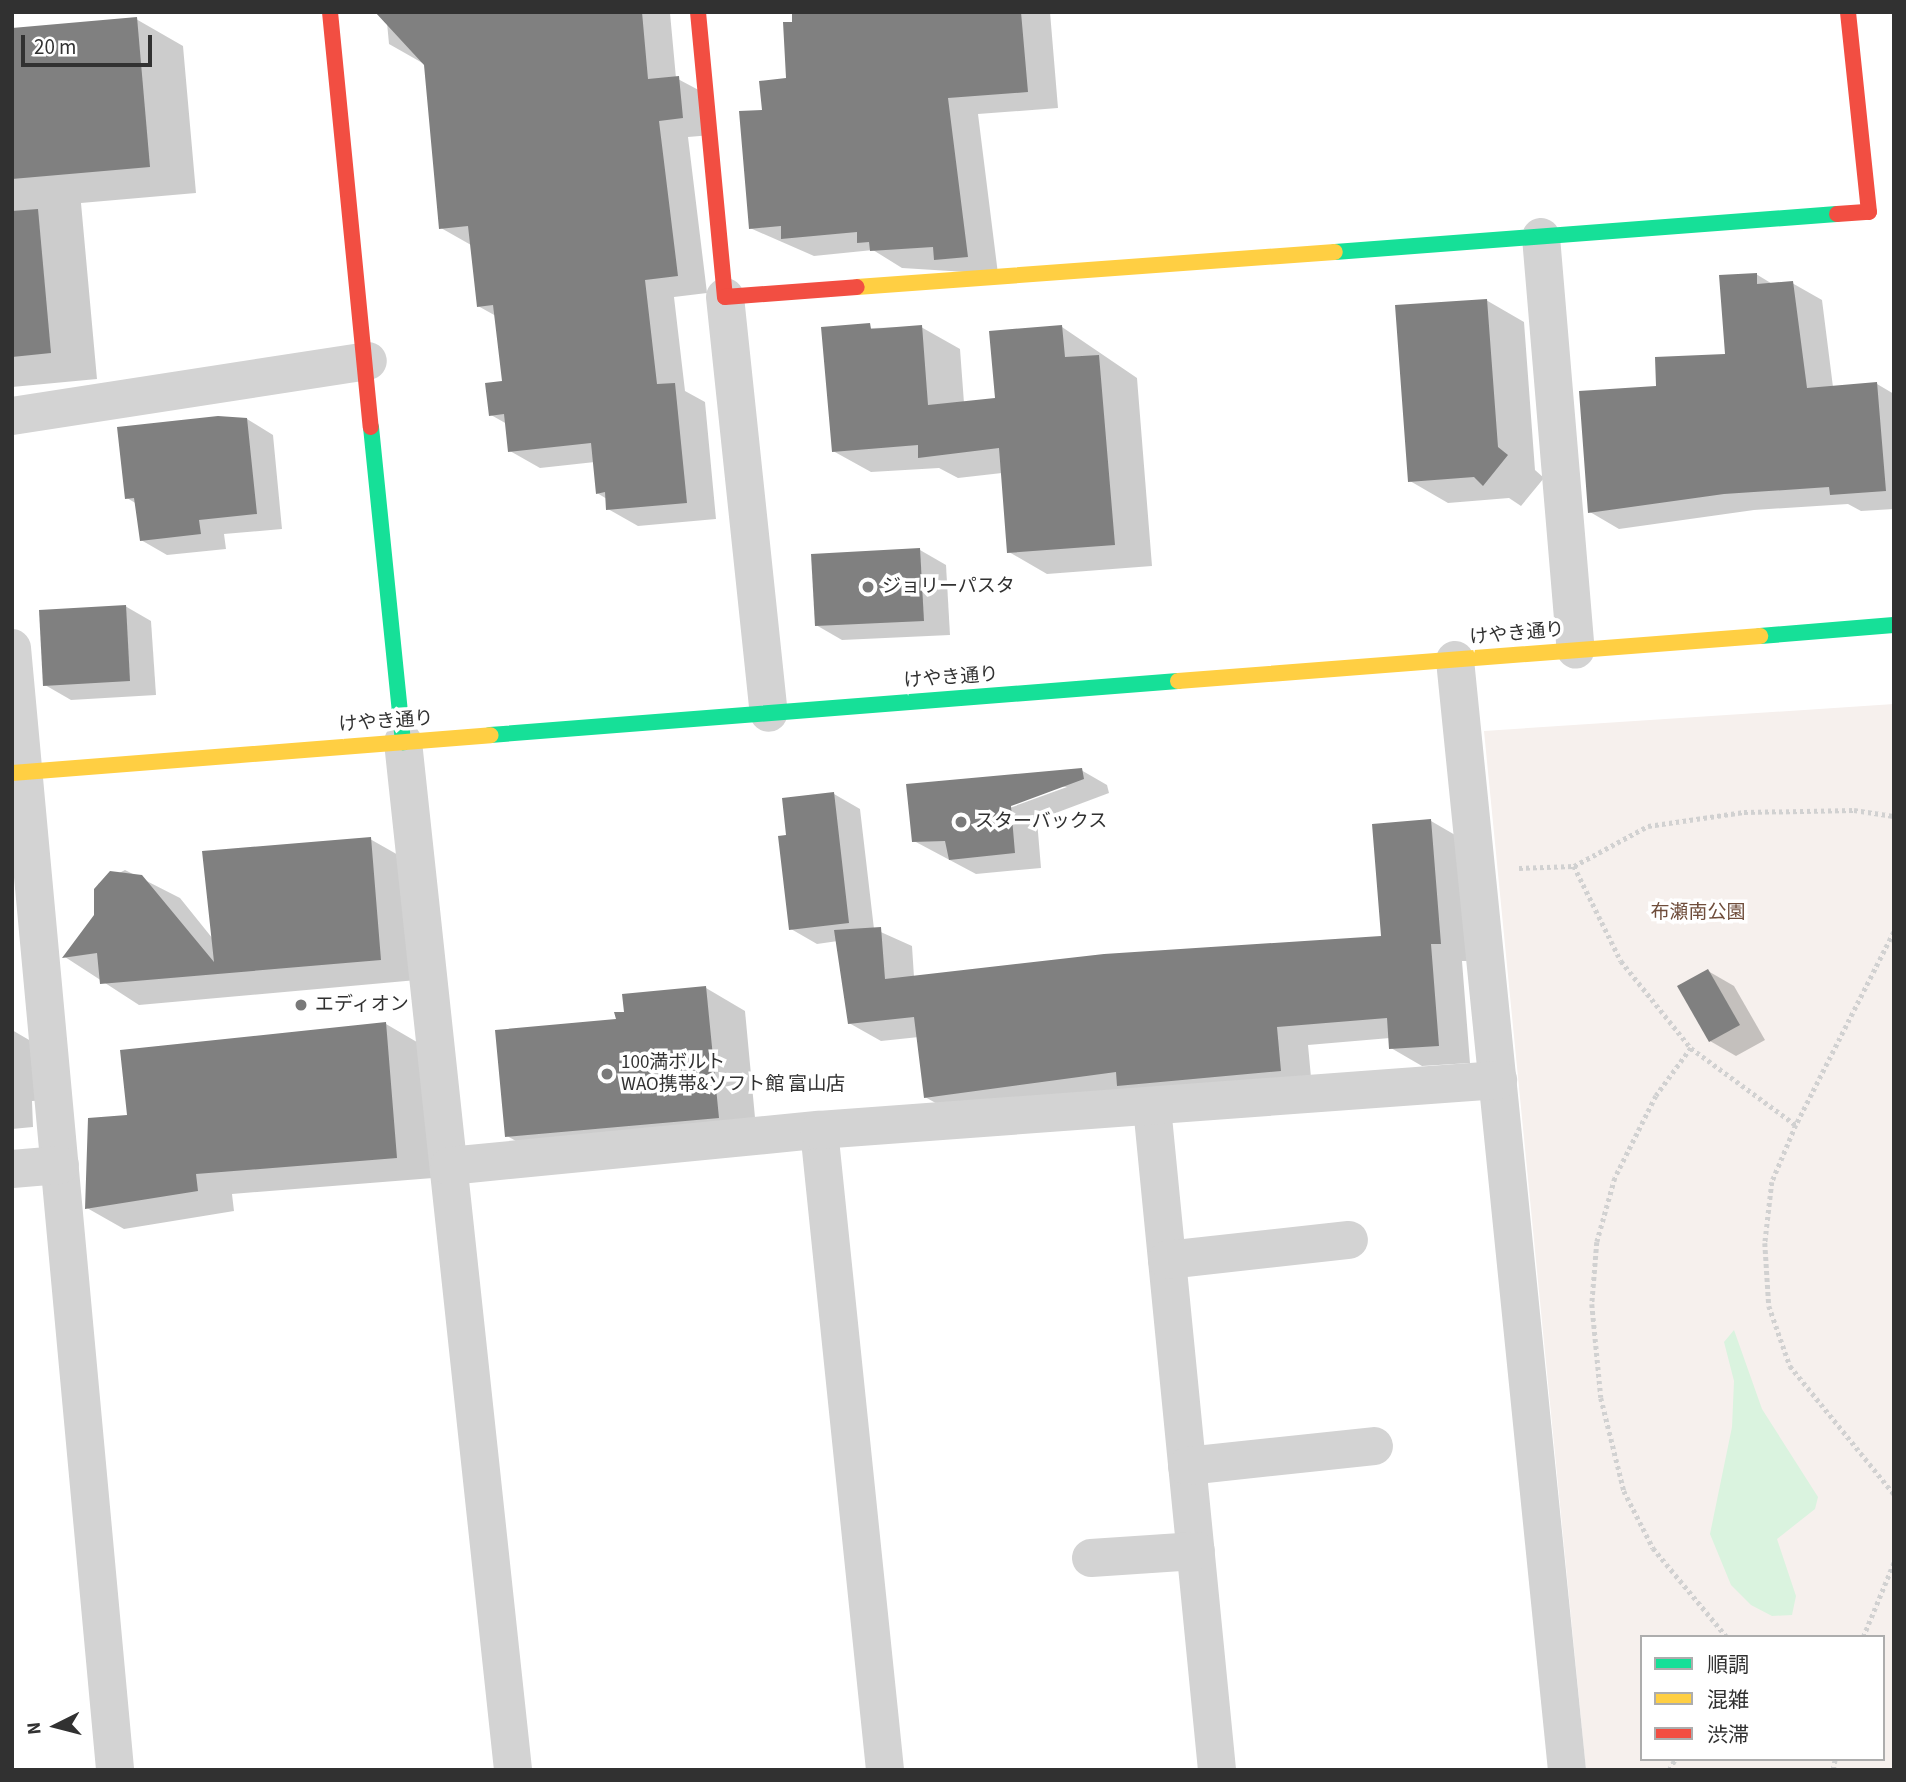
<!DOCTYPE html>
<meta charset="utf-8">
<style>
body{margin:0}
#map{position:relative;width:1906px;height:1782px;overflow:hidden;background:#fff;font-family:"Source Sans 3","Noto Sans JP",sans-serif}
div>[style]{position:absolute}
.green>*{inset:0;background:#f6f0ed}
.water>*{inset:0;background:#daf3df}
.shadow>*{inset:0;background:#0003}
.building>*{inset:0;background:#808080}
.path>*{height:4.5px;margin-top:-2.25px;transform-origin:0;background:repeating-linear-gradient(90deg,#d1d1d1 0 3.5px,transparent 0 7px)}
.street>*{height:38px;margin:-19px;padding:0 19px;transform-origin:19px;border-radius:19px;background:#d3d3d3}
.fast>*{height:16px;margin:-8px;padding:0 8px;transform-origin:8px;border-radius:8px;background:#16e098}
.slow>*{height:16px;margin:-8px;padding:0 8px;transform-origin:8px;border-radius:8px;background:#ffcf43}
.jam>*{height:16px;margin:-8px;padding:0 8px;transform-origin:8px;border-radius:8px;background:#f24e42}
.dots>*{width:19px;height:19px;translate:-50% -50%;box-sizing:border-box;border:4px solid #fff;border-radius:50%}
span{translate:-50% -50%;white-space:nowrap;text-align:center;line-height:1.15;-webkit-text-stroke:7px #fff;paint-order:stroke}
.poi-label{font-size:19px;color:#313131}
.left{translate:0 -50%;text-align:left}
.street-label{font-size:19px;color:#313131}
.park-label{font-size:19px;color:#6f4d3b}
.frame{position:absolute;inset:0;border:14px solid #313131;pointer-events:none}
.legend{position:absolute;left:1640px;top:1635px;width:245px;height:126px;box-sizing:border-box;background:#fff;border:2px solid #adadad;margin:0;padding:9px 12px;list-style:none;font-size:21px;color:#313131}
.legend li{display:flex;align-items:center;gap:14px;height:35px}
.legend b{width:35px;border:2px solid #adadad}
.north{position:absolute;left:21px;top:1691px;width:70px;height:70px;-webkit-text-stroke:5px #fff;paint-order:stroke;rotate:264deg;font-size:19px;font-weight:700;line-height:28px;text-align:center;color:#313131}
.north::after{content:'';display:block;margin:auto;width:24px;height:32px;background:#313131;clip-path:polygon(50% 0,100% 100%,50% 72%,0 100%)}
.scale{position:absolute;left:21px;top:35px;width:131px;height:32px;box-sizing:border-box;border:4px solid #313131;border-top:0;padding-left:9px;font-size:21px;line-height:24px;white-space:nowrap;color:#313131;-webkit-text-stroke:5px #fff;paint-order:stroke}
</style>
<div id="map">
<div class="green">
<i style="clip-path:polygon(evenodd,1894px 704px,1894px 1770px,1586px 1770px,1484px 731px,1894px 704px,1642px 1637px,1883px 1637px,1883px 1759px,1642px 1759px,1642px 1637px)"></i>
</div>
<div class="water">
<i style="clip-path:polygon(1734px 1330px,1762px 1409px,1818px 1497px,1815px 1509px,1777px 1539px,1796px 1596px,1792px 1615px,1772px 1616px,1751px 1605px,1731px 1585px,1710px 1534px,1732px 1427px,1734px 1381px,1724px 1342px)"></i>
</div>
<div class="shadow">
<i style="clip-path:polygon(386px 12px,670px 13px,676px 78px,708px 95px,712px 135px,688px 137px,707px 293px,674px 297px,685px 391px,705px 402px,716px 519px,638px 526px,608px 509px,607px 499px,597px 493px,595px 462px,540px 468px,510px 451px,507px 424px,491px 415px,504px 383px,496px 316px,478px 306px,471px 245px,441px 228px,426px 65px,389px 44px)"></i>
<i style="clip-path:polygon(793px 12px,1050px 12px,1058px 108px,978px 114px,998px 274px,902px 268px,873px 250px,814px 256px,750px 228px,764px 111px,788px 80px)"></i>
<i style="clip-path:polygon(136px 19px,183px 46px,196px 193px,81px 203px,97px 379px,12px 387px,12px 30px)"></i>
<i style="clip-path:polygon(1756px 274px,1774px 285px,1792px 283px,1822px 300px,1833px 387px,1877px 384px,1894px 394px,1894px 509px,1861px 511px,1848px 504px,1754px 510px,1619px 529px,1590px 512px,1658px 388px,1727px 355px)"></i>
<i style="clip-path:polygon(1486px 300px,1524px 322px,1535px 470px,1544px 478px,1521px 506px,1509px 498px,1448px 503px,1410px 481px)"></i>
<i style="clip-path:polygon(921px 327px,960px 349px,964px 403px,997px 399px,1062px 327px,1137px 378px,1152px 566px,1047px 574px,1009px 552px,1002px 473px,958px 478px,939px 468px,871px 472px,833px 451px,823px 329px)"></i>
<i style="clip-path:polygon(247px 419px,273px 435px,282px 529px,224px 534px,226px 549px,167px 555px,141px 540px,137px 504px,127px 498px)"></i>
<i style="clip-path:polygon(920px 550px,946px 565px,950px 635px,842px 640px,816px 625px)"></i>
<i style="clip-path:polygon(125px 606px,151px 621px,156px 695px,71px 700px,45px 685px)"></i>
<i style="clip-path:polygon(evenodd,1081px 770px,1107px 785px,1109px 793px,1037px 820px,1041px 868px,976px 874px,914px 841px,1081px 770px,1058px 786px,1067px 787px,1004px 810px,1003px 807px,1058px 786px)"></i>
<i style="clip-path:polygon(834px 794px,860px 809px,874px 929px,912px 946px,914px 977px,1383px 938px,1431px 821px,1462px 839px,1472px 961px,1462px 961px,1470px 1063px,1422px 1066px,1391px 1048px,1390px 1038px,1308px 1045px,1312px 1088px,957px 1115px,925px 1097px,919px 1037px,881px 1041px,849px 1023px,838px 941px,817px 944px,791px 929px,788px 836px)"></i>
<i style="clip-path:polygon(370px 839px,407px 860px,417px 980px,139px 1005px,65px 957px,96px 915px,98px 884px,125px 870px,180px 898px,213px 939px)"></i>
<i style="clip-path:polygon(1708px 971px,1734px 986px,1765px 1040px,1736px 1056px,1710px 1041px)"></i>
<i style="clip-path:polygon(706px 988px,745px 1011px,757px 1139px,546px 1158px,507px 1136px,626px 1013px)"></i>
<i style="clip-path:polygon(386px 1024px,422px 1045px,433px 1178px,232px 1194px,234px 1211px,124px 1229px,87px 1208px,129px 1116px)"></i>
<i style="clip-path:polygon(12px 1030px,48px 1051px,52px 1100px,32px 1101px,33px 1127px,12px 1129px)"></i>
</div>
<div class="building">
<i style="clip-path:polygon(375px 12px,642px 12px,648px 79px,679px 76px,683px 118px,659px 121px,678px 276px,645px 280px,657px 384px,675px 383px,687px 503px,606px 510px,605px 492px,596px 494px,591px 443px,508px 452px,504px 414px,489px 416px,485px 383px,502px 381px,493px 305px,477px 307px,468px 226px,439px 229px,424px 65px)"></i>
<i style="clip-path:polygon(792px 12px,1021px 12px,1028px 92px,948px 98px,968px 257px,934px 260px,933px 247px,870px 251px,869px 242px,857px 243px,857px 232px,781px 239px,781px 226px,749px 229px,739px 111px,762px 110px,759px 81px,786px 78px,783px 22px,792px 22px)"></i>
<i style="clip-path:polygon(137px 17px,150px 167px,12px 179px,12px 28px)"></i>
<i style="clip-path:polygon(38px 209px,51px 353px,12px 357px,12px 211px)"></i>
<i style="clip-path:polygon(1757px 273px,1757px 284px,1793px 281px,1807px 388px,1877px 382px,1886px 491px,1830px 495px,1829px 487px,1724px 494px,1588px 513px,1579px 391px,1656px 386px,1655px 357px,1725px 354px,1719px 275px)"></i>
<i style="clip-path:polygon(1487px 299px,1498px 447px,1508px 455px,1483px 486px,1474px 477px,1408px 482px,1395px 305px)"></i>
<i style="clip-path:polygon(870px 323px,871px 329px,922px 325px,928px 405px,995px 398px,989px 331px,1062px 325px,1065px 357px,1099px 355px,1115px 545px,1007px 553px,999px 448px,918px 458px,918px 445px,832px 452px,821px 327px)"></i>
<i style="clip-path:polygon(218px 416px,247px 418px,257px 514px,199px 520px,201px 534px,140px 541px,134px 498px,125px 499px,117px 427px)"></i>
<i style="clip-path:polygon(920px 548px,924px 621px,815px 626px,811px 554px)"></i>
<i style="clip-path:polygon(126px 605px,130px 681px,43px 686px,39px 610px)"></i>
<i style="clip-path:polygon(1082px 768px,1084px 779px,1011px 806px,1015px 853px,949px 860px,945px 841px,912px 842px,906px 784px)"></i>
<i style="clip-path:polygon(834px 792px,849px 923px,789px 930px,778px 836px,786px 835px,782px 798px)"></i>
<i style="clip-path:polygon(1431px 819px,1441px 944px,1431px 944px,1439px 1046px,1389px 1049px,1387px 1018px,1277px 1027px,1281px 1071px,1117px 1086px,1116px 1072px,924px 1098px,914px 1017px,848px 1024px,834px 930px,881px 927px,885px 979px,1104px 954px,1381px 936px,1372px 824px)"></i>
<i style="clip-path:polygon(371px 837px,381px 960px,100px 984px,97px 953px,62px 958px,94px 915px,94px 889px,110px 871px,142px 875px,214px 962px,202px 851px)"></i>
<i style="clip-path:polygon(1708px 969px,1740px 1025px,1709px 1042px,1677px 986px)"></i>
<i style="clip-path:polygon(706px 986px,719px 1118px,505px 1137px,495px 1030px,616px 1019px,614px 1012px,624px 1012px,622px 994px)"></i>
<i style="clip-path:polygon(386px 1022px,397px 1158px,196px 1174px,198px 1191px,85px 1209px,88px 1118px,127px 1115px,120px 1050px)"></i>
</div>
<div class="path">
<i style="left:1574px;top:866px;width:106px;rotate:63.7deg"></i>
<i style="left:1621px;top:961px;width:112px;rotate:51.2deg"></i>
<i style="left:1691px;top:1048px;width:130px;rotate:36.3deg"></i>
<i style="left:1519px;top:868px;width:55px;rotate:-2.1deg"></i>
<i style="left:1574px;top:866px;width:84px;rotate:-28.4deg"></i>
<i style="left:1648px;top:826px;width:97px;rotate:-8.3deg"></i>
<i style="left:1744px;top:812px;width:110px;rotate:-1deg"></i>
<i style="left:1854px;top:810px;width:40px;rotate:8.5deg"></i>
<i style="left:1894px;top:932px;width:216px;rotate:116.9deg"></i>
<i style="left:1796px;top:1125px;width:62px;rotate:112.8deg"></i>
<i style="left:1772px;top:1182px;width:61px;rotate:96.5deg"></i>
<i style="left:1765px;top:1243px;width:63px;rotate:86.4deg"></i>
<i style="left:1769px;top:1306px;width:64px;rotate:70.7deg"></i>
<i style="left:1790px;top:1366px;width:165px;rotate:50.9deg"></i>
<i style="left:1691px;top:1048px;width:59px;rotate:126.1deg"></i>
<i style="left:1656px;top:1096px;width:92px;rotate:116.6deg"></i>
<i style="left:1615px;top:1178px;width:66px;rotate:105.7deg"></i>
<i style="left:1597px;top:1242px;width:62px;rotate:94.6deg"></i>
<i style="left:1592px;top:1304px;width:94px;rotate:84.5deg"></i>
<i style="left:1601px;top:1398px;width:96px;rotate:76.1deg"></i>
<i style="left:1624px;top:1491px;width:64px;rotate:63deg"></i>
<i style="left:1653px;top:1548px;width:116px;rotate:50.3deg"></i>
<i style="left:1863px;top:1637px;width:81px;rotate:-67.5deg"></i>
<i style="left:1669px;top:1770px;width:13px;rotate:-61deg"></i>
<i style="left:1833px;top:1770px;width:11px;rotate:-80deg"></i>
</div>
<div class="street">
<i style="left:1541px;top:237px;width:414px;rotate:85.2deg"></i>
<i style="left:725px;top:297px;width:418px;rotate:84deg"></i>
<i style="left:12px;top:416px;width:360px;rotate:-8.8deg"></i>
<i style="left:12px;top:648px;width:1127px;rotate:84.75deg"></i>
<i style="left:1455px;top:660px;width:1116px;rotate:84.24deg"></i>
<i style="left:403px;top:742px;width:1034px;rotate:83.89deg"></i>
<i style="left:1152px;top:1107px;width:666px;rotate:84.4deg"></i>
<i style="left:819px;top:1130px;width:643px;rotate:84.11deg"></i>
<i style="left:449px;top:1166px;width:372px;rotate:-5.6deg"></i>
<i style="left:819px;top:1130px;width:681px;rotate:-4.21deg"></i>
<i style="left:12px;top:1169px;width:48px;rotate:-4.8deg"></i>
<i style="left:1167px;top:1260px;width:183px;rotate:-6.3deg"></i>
<i style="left:1187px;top:1466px;width:188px;rotate:-6.1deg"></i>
<i style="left:1091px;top:1558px;width:105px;rotate:-3.8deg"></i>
</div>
<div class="fast">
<i style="left:1335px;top:252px;width:503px;rotate:-4.33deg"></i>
<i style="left:371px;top:427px;width:317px;rotate:84.2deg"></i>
<i style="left:1760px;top:636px;width:134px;rotate:-4.7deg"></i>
<i style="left:490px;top:735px;width:690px;rotate:-4.49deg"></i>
</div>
<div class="slow">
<i style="left:857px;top:287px;width:479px;rotate:-4.2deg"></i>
<i style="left:1178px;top:681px;width:584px;rotate:-4.42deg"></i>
<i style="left:12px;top:773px;width:480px;rotate:-4.5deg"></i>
</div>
<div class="jam">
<i style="left:330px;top:12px;width:417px;rotate:84.4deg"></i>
<i style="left:698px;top:12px;width:286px;rotate:84.6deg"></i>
<i style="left:725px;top:297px;width:132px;rotate:-4.3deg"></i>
<i style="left:1837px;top:214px;width:32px;rotate:-4deg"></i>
<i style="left:1869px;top:212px;width:201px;rotate:-96deg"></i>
</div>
<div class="dots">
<i style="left:868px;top:587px;background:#797979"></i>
<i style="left:961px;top:822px;background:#797979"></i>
<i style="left:301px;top:1005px;background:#797979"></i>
<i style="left:607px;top:1074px;background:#797979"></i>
</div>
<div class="poi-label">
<span class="left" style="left:882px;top:587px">ジョリーパスタ</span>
<span class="left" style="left:975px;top:822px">スターバックス</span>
<span class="left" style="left:315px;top:1005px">エディオン</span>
<span class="left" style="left:621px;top:1074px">100満ボルト<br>WAO携帯&amp;ソフト館 富山店</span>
</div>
<div class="street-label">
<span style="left:1517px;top:634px;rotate:-5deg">けやき通り</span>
<span style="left:951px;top:678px;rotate:-4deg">けやき通り</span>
<span style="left:386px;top:722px;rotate:-4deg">けやき通り</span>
</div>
<div class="park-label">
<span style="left:1698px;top:913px">布瀬南公園</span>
</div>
<div class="frame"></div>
<ul class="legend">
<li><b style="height:9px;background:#16e098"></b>順調</li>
<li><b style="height:9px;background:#ffcf43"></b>混雑</li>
<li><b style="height:9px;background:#f24e42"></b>渋滞</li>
</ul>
<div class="north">N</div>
<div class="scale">20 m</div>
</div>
